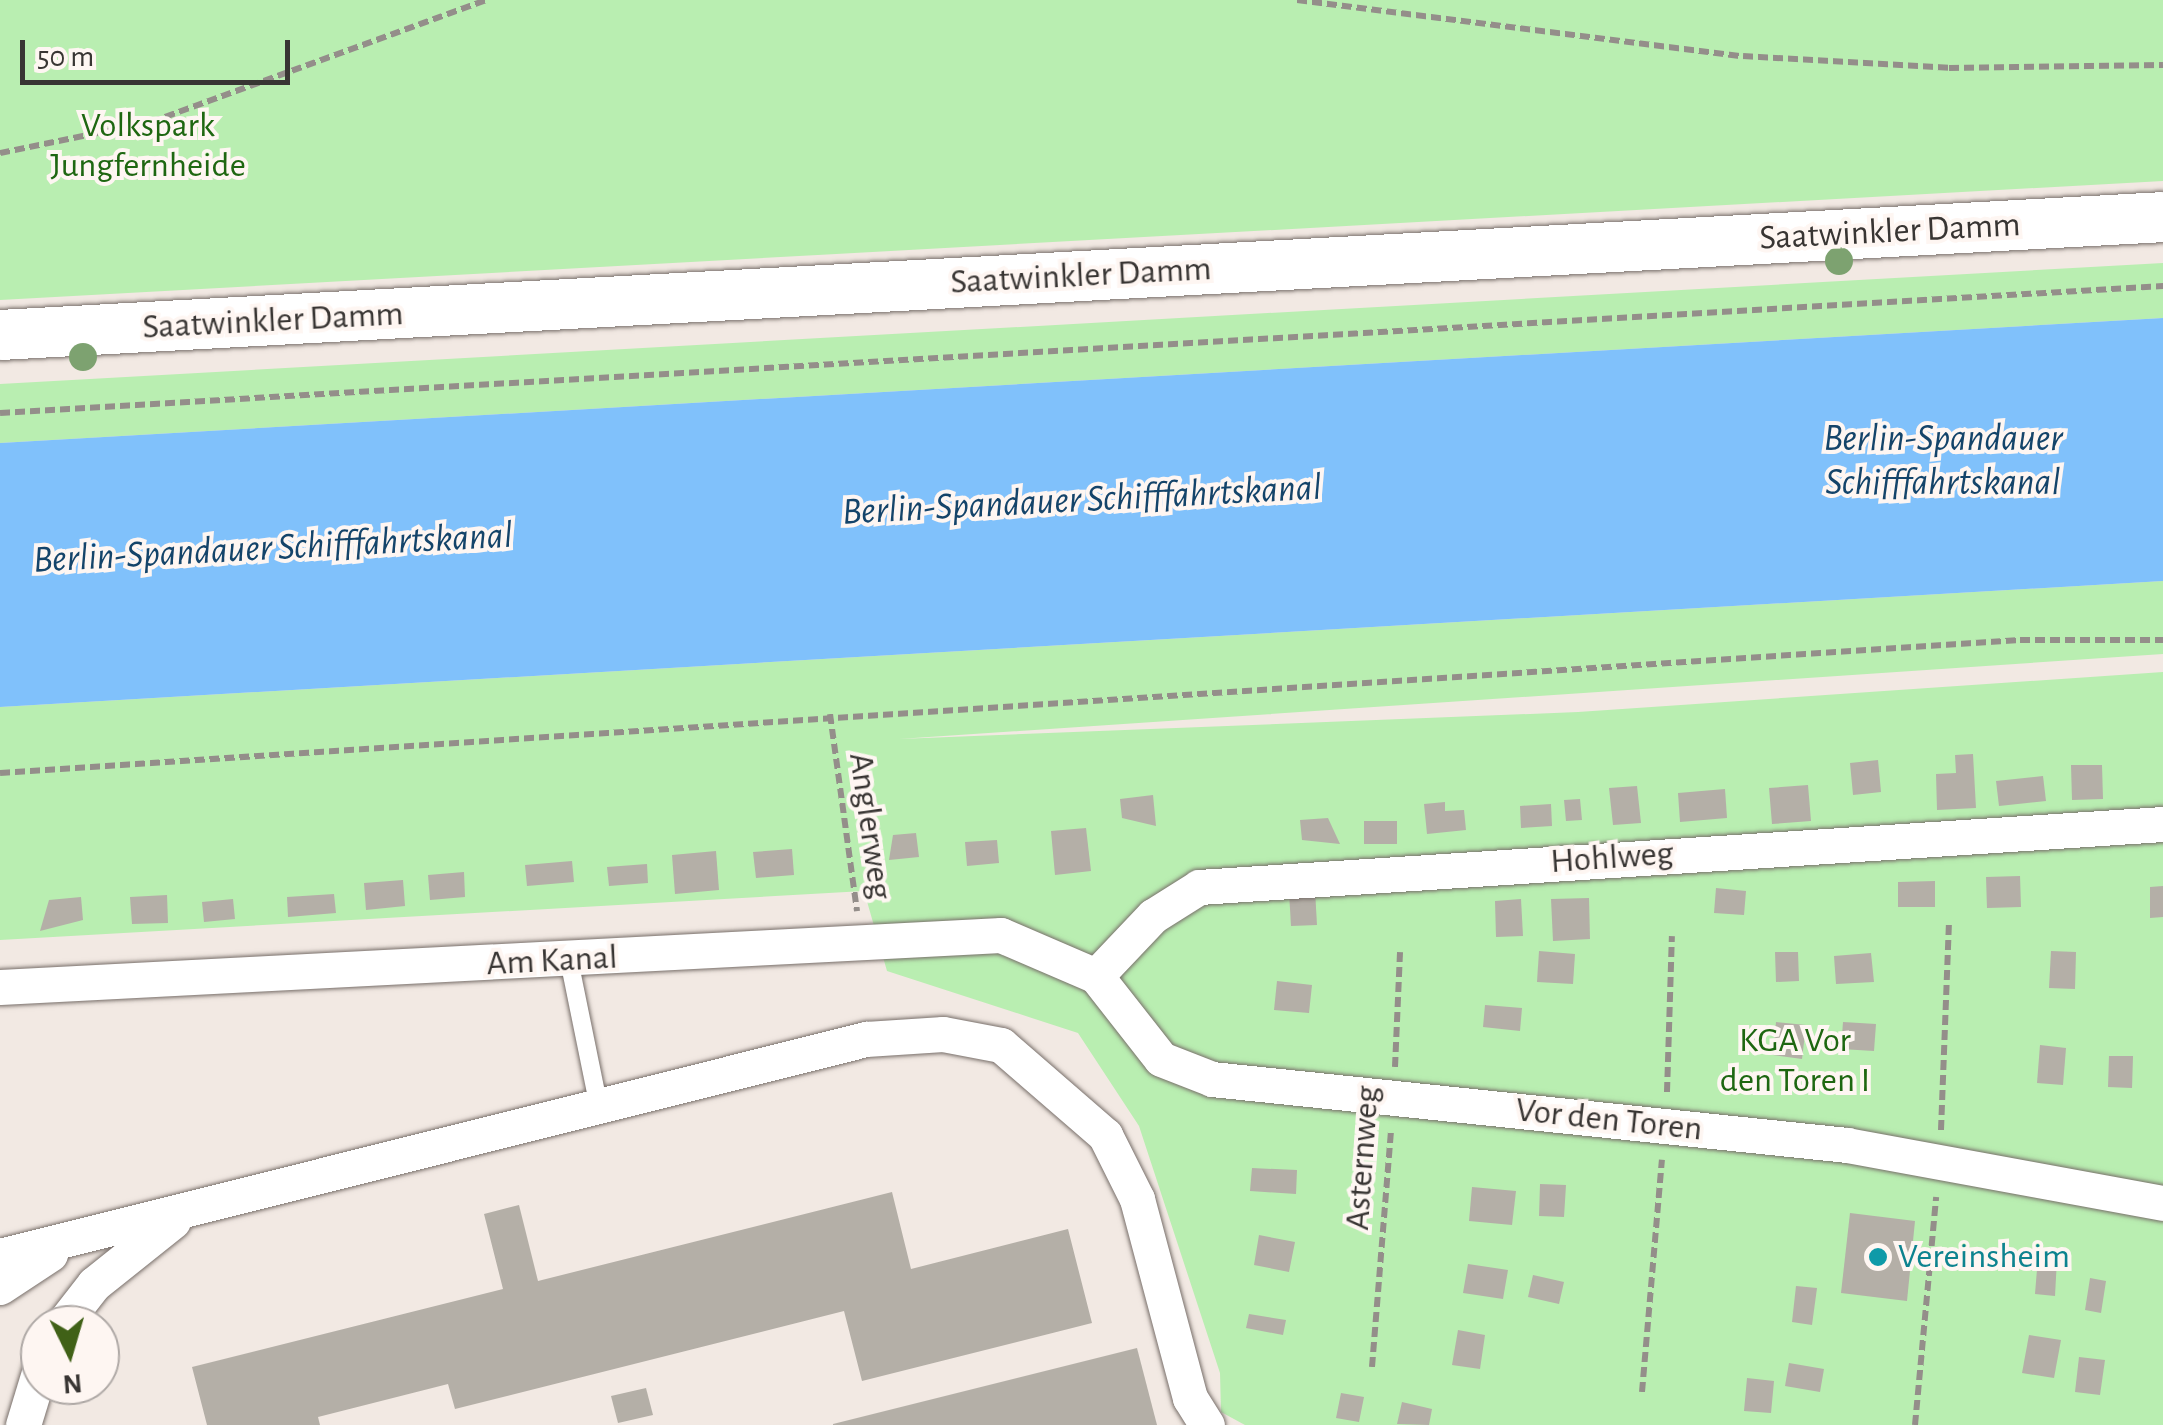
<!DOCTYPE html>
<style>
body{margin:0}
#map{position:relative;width:2163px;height:1425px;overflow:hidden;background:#f2e9e3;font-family:"Alegreya Sans",sans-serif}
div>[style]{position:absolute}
.green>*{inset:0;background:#b9eeb1}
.water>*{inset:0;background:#80c1fb}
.building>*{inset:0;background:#b4afa7}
.path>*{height:6px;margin-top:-3px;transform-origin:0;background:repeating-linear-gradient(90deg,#948e8a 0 10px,transparent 0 15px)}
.roads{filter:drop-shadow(0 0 2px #786f6a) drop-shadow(0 0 2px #786f6a)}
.lane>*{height:18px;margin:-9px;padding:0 9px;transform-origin:9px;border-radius:9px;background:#fff}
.street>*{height:35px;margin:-17.5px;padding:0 17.5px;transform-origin:17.5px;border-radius:17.5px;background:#fff}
.secondary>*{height:50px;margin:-25px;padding:0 25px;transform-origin:25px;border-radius:25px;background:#fff}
.trees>*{width:28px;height:28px;margin:-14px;border-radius:50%;background:#7da270}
.dots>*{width:28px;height:28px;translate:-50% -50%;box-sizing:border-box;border:5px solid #fef6f2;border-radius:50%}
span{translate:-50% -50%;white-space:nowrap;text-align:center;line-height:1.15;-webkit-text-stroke:8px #fef6f2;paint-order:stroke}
.park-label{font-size:35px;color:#1e6711}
.street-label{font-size:35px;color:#383533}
.culture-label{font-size:35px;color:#0d838f}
.left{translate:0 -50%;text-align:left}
.water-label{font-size:38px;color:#14446a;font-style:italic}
.north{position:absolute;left:20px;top:1305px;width:100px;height:100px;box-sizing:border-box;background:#fef6f2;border:2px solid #afa9a6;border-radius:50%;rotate:175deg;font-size:28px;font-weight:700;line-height:40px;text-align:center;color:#383533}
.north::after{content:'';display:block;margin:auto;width:35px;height:45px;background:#406117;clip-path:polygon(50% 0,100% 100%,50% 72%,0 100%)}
.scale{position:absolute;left:20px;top:40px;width:270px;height:45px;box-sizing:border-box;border:5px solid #383533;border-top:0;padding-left:12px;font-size:30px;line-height:35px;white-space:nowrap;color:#383533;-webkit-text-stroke:8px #fef6f2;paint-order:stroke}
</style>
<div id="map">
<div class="green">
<i style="clip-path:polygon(0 0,2163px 0,2163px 181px,0 300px)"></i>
<i style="clip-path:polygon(2163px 263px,2163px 318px,0 443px,0 384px)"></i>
<i style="clip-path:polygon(2163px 581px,2163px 654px,899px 739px,1578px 712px,2163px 672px,2163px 1425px,1245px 1425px,1221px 1412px,1220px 1373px,1139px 1126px,1078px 1033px,887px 971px,864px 891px,0 940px,0 707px)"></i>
</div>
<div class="water">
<i style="clip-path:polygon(2163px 318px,2163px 581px,0 707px,0 443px)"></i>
</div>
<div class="building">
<i style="clip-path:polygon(1973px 754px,1976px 808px,1937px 810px,1936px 774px,1956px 773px,1955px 755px)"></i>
<i style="clip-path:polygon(1878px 760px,1881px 792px,1853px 795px,1850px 763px)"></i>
<i style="clip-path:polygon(2071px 765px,2102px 765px,2103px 799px,2072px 800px)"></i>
<i style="clip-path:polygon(2043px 776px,2046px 801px,1999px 806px,1996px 781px)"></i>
<i style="clip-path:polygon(1808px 785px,1811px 821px,1772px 824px,1769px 788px)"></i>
<i style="clip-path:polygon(1637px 786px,1641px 823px,1613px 825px,1609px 788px)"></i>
<i style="clip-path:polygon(1725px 789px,1727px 818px,1680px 822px,1678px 793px)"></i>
<i style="clip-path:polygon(1153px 795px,1156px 826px,1122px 818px,1120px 799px)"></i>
<i style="clip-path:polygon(1580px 799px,1582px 820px,1566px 821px,1564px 800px)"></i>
<i style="clip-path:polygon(1445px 802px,1445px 811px,1464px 810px,1466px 830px,1427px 834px,1424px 804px)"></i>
<i style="clip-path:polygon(1551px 804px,1552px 826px,1521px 828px,1520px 806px)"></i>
<i style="clip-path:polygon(1328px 818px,1340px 844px,1302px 840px,1300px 820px)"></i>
<i style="clip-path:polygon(1364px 821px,1397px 821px,1397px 844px,1364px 844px)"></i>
<i style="clip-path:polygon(1086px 828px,1091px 871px,1055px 875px,1051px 831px)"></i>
<i style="clip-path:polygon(916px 833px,919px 857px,889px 860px,893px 835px)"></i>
<i style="clip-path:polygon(997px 840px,999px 863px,967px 866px,965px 842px)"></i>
<i style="clip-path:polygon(792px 849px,794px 875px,756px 878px,753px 852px)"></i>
<i style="clip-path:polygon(716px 851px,719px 890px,675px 894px,672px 855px)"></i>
<i style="clip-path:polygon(572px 861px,574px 882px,527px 886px,525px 865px)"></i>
<i style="clip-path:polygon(647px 864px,648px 883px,609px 886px,607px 867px)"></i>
<i style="clip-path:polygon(464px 872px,465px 897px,430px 900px,428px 875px)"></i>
<i style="clip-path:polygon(2020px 876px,2021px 907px,1987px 908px,1986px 877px)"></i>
<i style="clip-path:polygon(403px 880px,405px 906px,366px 910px,364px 883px)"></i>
<i style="clip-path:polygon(1935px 881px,1935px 907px,1898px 907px,1898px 882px)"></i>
<i style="clip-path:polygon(2163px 886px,2163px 917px,2150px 918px,2150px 887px)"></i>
<i style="clip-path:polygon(1716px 888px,1746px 891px,1744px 915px,1714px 913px)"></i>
<i style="clip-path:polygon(1315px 890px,1317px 925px,1291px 926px,1289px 892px)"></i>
<i style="clip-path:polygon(334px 894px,336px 913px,288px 917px,287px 897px)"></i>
<i style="clip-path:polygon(167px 895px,168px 923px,132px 924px,130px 897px)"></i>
<i style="clip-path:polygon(81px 897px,83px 920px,40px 931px,49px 900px)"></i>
<i style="clip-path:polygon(1589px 898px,1590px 939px,1553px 941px,1551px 899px)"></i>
<i style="clip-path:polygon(233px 899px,235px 919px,204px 922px,202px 902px)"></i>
<i style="clip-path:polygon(1521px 899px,1523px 936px,1496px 937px,1495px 901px)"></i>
<i style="clip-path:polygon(1539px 951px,1575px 954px,1573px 984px,1537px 982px)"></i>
<i style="clip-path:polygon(2051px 951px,2076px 952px,2075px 989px,2049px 988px)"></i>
<i style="clip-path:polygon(1775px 952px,1798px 952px,1799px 981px,1776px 982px)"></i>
<i style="clip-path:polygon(1871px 953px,1874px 982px,1836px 984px,1834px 956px)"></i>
<i style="clip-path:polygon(1277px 981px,1312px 985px,1309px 1013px,1274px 1010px)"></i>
<i style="clip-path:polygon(1485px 1005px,1522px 1008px,1520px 1031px,1483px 1027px)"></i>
<i style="clip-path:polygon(1776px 1022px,1806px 1025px,1802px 1059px,1773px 1055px)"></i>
<i style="clip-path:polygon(1843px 1022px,1876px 1024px,1874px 1051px,1841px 1049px)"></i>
<i style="clip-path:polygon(2040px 1045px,2066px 1048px,2063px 1085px,2037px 1083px)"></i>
<i style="clip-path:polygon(2109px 1056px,2133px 1056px,2132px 1088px,2108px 1087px)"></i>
<i style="clip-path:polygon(1252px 1168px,1297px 1170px,1296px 1194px,1250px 1191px)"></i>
<i style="clip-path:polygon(1540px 1184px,1566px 1185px,1564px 1217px,1539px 1216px)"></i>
<i style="clip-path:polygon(1472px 1187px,1516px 1191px,1512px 1225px,1469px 1221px)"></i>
<i style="clip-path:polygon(892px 1192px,911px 1269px,1068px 1229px,1092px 1323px,862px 1381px,844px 1311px,455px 1409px,448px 1384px,318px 1417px,320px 1425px,207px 1425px,192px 1367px,503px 1289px,484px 1214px,519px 1205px,538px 1281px)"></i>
<i style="clip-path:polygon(1850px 1213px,1915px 1221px,1907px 1301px,1841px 1293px)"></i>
<i style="clip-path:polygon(1259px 1235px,1295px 1242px,1289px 1272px,1254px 1265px)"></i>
<i style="clip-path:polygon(2038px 1257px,2057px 1259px,2055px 1296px,2035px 1294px)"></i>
<i style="clip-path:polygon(1468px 1264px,1508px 1270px,1503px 1299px,1463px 1293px)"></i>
<i style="clip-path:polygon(1533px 1275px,1564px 1282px,1559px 1304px,1528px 1297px)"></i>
<i style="clip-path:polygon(2090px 1278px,2106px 1281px,2101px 1313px,2085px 1310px)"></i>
<i style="clip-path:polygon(1796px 1286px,1817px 1288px,1812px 1325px,1792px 1322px)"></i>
<i style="clip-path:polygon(1249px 1314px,1286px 1320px,1283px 1335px,1246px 1328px)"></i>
<i style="clip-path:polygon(1458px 1330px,1485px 1335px,1480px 1369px,1452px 1365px)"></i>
<i style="clip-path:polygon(2029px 1335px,2061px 1340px,2054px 1378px,2022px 1373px)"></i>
<i style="clip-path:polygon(1137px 1348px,1157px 1425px,833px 1425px,833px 1424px)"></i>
<i style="clip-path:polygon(2079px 1357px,2105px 1360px,2100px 1395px,2075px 1392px)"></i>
<i style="clip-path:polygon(1789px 1363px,1824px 1369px,1820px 1392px,1785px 1386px)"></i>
<i style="clip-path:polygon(1747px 1378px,1774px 1381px,1771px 1413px,1744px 1411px)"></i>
<i style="clip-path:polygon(646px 1388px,653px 1415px,618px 1423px,611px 1396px)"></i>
<i style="clip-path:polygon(1341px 1393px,1364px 1397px,1359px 1422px,1336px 1418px)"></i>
<i style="clip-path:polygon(1402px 1402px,1432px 1409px,1429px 1425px,1397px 1424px)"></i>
</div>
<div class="path">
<i style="left:1297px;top:0;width:450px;rotate:7.2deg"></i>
<i style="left:1743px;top:56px;width:206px;rotate:3.3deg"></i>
<i style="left:1949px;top:68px;width:214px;rotate:-0.8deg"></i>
<i style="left:0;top:153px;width:154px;rotate:-11.6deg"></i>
<i style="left:151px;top:122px;width:357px;rotate:-20deg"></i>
<i style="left:0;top:413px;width:2167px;rotate:-3.36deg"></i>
<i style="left:830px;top:714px;width:199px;rotate:82.2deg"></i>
<i style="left:0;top:773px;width:2024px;rotate:-3.77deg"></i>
<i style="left:2020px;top:640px;width:143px"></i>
<i style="left:1395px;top:1067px;width:115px;rotate:-87.5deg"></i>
<i style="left:1667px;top:1092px;width:156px;rotate:-88.2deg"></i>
<i style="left:1941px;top:1130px;width:206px;rotate:-87.8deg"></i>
<i style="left:1372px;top:1367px;width:239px;rotate:-85.4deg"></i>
<i style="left:1642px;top:1392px;width:233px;rotate:-85.1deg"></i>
<i style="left:1915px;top:1425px;width:229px;rotate:-84.7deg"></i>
</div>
<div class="roads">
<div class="lane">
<i style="left:569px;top:960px;width:151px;rotate:78.5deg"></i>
</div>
<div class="street">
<i style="left:1096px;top:976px;width:83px;rotate:-46.5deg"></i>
<i style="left:1153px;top:916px;width:54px;rotate:-32.2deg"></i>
<i style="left:1199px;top:887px;width:966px;rotate:-3.74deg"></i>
<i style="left:0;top:987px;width:1002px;rotate:-2.97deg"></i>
<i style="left:1001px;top:935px;width:103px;rotate:23.3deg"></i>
<i style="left:1096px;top:976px;width:105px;rotate:51.9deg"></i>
<i style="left:1161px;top:1059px;width:55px;rotate:21.4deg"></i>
<i style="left:1212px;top:1079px;width:638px;rotate:5.93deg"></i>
<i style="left:1847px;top:1145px;width:321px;rotate:10.4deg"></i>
<i style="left:0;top:1256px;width:893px;rotate:-14.07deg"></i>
<i style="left:866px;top:1039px;width:77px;rotate:-3.7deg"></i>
<i style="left:943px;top:1034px;width:59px;rotate:10.7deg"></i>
<i style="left:1001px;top:1045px;width:138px;rotate:40.9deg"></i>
<i style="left:1105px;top:1135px;width:72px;rotate:63.4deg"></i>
<i style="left:1137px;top:1199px;width:206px;rotate:75.1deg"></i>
<i style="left:1190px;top:1398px;width:32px;rotate:58deg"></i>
<i style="left:0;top:1287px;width:60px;rotate:-33.4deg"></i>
<i style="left:62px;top:1325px;width:52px;rotate:-52deg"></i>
<i style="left:94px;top:1284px;width:101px;rotate:-38.6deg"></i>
<i style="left:23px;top:1425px;width:59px;rotate:-73.1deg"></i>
</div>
<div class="secondary">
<i style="left:0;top:335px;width:2166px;rotate:-3.12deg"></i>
</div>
</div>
<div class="trees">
<i style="left:1839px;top:261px"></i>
<i style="left:83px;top:357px"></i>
</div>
<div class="dots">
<i style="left:1878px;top:1257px;background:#0f9aa8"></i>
</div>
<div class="park-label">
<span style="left:148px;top:146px">Volkspark<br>Jungfernheide</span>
<span style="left:1795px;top:1061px">KGA Vor<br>den Toren I</span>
</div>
<div class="street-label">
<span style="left:1890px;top:232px;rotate:-3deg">Saatwinkler Damm</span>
<span style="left:1081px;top:276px;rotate:-3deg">Saatwinkler Damm</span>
<span style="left:273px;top:321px;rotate:-3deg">Saatwinkler Damm</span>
<span style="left:870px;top:826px;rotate:82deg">Anglerweg</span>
<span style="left:1612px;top:858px;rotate:-4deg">Hohlweg</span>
<span style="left:552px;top:961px;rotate:-3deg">Am Kanal</span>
<span style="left:1609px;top:1120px;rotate:6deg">Vor den Toren</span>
<span style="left:1363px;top:1158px;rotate:-86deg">Asternweg</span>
</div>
<div class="culture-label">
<span class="left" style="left:1898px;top:1257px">Vereinsheim</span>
</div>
<div class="water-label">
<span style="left:1943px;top:462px">Berlin-Spandauer<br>Schifffahrtskanal</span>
<span style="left:1082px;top:501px;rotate:-3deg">Berlin-Spandauer Schifffahrtskanal</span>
<span style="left:273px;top:549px;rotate:-3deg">Berlin-Spandauer Schifffahrtskanal</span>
</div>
<div class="north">N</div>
<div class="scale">50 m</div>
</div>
